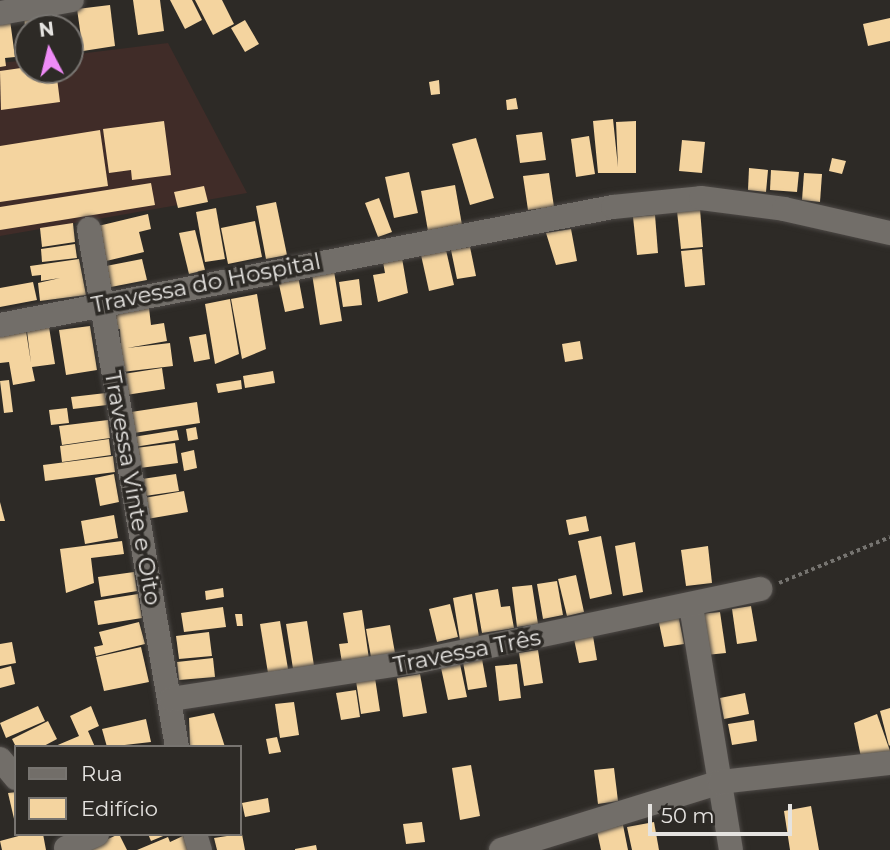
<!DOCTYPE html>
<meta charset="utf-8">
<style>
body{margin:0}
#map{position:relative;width:890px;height:850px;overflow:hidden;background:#2d2a26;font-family:Montserrat,sans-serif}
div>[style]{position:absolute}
.medical>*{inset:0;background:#402c28}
.building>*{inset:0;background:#f4d49f}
.path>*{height:3.5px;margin-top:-1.75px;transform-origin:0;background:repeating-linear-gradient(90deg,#767470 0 3.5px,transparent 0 7px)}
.roads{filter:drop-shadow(0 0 2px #4c4845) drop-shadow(0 0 2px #4c4845)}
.minor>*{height:24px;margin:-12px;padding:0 12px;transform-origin:12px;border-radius:12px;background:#726e69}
span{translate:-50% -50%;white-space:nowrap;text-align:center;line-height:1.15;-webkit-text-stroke:7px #2d2a26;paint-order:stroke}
.street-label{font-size:23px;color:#e5e3e0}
.legend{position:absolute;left:14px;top:745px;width:228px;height:91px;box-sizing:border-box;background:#2d2a26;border:2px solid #777470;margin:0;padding:9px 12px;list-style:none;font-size:21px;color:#e5e3e0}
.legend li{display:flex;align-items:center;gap:14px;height:35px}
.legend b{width:35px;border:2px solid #777470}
.north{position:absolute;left:14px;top:14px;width:70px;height:70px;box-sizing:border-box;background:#2d2a26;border:2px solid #777470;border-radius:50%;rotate:353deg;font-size:19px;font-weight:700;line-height:28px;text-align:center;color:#e5e3e0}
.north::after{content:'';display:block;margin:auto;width:24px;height:32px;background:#ef8bf7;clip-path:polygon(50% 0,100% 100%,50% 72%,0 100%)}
.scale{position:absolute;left:648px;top:804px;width:144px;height:32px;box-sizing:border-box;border:4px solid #e5e3e0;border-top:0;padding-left:9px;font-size:21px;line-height:24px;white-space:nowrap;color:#e5e3e0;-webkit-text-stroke:5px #2d2a26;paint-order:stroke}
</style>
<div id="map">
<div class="medical">
<i style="clip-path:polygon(168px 43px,247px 193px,0 236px,0 63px,28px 60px,28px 70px,70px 70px,70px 55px)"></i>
</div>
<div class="building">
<i style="clip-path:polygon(133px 0,160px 0,164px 31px,138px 35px)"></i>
<i style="clip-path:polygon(170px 0,192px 0,202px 20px,185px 29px)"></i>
<i style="clip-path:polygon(195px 0,222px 0,234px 24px,213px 35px)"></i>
<i style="clip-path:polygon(110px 5px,115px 46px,83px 51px,77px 9px)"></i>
<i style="clip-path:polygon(50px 13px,52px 28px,28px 28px,26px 34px,24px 17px)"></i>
<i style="clip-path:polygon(890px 18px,890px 41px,868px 46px,863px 24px)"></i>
<i style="clip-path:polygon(10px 20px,15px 57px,5px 58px,6px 66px,0 67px,0 21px)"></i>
<i style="clip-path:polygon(245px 20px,259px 44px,245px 52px,231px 28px)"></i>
<i style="clip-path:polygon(28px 67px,56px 70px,60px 102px,1px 110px,0 71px)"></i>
<i style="clip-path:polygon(439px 80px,440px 94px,431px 95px,429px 82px)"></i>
<i style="clip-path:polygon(516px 98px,518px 109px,507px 110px,506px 100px)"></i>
<i style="clip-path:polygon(613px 119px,618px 167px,616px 122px,636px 121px,636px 173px,598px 173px,593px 121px)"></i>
<i style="clip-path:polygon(164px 121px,171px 175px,132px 180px,131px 170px,109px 173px,103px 129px)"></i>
<i style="clip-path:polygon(100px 130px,108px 186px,0 202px,0 146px)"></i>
<i style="clip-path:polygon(542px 132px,546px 160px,520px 163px,516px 135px)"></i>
<i style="clip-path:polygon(589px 136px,595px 174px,576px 177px,571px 139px)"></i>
<i style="clip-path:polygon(476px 138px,494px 198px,470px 205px,452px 144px)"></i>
<i style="clip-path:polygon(682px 140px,705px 142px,702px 173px,679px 171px)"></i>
<i style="clip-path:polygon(832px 158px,846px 161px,842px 174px,829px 171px)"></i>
<i style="clip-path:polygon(749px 168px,768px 170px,766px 192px,748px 190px)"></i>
<i style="clip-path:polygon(771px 170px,799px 172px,797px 192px,770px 190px)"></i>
<i style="clip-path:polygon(409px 172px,418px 213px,394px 218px,385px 177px)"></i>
<i style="clip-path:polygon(549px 173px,554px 207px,528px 210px,523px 176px)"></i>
<i style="clip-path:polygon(804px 173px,822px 174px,820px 202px,802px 200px)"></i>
<i style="clip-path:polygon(151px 183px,155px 205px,0 230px,0 207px)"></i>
<i style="clip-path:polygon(455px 185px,462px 225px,428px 231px,421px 191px)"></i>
<i style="clip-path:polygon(204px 186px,208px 202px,178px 208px,174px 192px)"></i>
<i style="clip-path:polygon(379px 198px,392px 232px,378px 237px,365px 203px)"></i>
<i style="clip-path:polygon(276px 202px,287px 255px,266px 259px,256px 206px)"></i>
<i style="clip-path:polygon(216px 208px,225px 259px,205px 262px,196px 212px)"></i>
<i style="clip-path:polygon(700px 209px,703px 247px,681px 249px,677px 211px)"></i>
<i style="clip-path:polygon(148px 214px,151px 229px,139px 232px,144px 252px,102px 262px,94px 227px)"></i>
<i style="clip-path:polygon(655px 215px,658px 253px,637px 255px,633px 217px)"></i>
<i style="clip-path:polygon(255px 221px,262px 257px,228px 264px,221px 228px)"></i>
<i style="clip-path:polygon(73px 223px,75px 242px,42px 247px,40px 228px)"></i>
<i style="clip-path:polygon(571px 229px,577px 261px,556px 265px,546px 233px)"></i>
<i style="clip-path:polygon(195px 230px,205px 270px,189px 274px,179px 233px)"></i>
<i style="clip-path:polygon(75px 244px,77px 258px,42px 262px,41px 249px)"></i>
<i style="clip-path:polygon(470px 247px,476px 276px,457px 279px,451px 250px)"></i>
<i style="clip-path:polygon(702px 249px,705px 285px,685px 287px,681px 251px)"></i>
<i style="clip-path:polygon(446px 250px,454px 285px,429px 291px,421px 255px)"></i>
<i style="clip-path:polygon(402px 258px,408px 293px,378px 302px,373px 275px,385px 273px,383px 262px)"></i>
<i style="clip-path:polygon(79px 259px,86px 295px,40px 301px,38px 283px,60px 278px,41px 281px,41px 275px,32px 276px,30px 266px)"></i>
<i style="clip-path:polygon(142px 259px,147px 280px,111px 287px,106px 266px)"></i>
<i style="clip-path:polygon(334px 271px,342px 321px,320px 325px,312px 274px)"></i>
<i style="clip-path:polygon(298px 276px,304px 308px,285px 312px,278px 280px)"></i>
<i style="clip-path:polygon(359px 279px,362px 305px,343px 307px,339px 282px)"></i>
<i style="clip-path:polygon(33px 282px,37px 300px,0 307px,0 288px)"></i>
<i style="clip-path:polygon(257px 294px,266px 349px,242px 359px,231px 299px)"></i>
<i style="clip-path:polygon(230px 299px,239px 354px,215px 364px,205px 304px)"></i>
<i style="clip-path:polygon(149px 308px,151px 325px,164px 323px,167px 341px,127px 348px,170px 343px,173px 366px,122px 372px,120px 329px,113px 330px,111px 313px)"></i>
<i style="clip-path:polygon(90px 326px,97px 370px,66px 375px,59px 330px)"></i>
<i style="clip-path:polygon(49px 327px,55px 364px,32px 367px,35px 381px,13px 385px,9px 362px,0 363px,0 334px,26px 331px,31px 363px,27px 331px)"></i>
<i style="clip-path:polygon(206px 334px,210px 359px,194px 362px,189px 337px)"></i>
<i style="clip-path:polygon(580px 341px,583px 359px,565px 362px,562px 344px)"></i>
<i style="clip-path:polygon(162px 368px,165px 389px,126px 395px,123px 374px)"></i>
<i style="clip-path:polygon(273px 371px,275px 383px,245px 388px,243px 376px)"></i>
<i style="clip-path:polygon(9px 380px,13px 412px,4px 413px,0 381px)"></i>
<i style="clip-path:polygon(241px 380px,242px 389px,218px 393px,216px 384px)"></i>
<i style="clip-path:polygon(106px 393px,107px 405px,73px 409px,71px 397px)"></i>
<i style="clip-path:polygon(197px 402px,200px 423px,134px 433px,131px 412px)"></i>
<i style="clip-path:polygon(67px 408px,69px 423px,51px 425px,49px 410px)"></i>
<i style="clip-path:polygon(108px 420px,110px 438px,62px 445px,59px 426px)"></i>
<i style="clip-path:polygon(196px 427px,198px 439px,188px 441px,186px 429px)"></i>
<i style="clip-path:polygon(177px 430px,179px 440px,134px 447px,133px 437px)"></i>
<i style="clip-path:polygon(109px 439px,111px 455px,62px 462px,60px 446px)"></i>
<i style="clip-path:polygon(175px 443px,178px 463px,140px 468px,136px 448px)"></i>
<i style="clip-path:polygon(194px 450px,197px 468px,184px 471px,181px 453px)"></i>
<i style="clip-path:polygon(113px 456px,115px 472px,45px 481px,43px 465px)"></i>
<i style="clip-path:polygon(114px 474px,119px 502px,100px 506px,95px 478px)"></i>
<i style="clip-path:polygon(176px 474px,179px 491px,145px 496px,142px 479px)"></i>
<i style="clip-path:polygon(184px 491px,188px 512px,147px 519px,144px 498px)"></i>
<i style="clip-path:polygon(0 502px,5px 521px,0 521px)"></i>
<i style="clip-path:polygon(114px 515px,118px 538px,85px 544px,81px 521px)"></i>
<i style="clip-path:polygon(586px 516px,589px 531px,569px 535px,566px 520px)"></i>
<i style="clip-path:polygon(601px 536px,612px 594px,590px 599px,578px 541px)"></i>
<i style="clip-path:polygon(122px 541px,124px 554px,91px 558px,94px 583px,66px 593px,60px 549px)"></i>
<i style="clip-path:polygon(635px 542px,643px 592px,623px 596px,615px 546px)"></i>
<i style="clip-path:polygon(708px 546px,712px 583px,686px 586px,681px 550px)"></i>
<i style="clip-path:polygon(134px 572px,137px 591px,101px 597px,98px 577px)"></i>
<i style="clip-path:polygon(576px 575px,584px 612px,567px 616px,558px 579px)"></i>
<i style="clip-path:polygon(557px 581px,563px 615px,543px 619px,537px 584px)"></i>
<i style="clip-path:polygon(532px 585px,538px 624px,517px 627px,512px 587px)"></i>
<i style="clip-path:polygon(223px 588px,224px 597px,206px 600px,205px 591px)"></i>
<i style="clip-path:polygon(498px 589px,501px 607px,510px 606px,514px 628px,482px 633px,475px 593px)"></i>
<i style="clip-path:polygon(138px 594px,142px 618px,98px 625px,94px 601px)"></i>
<i style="clip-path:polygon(472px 594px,479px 637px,460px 640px,453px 598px)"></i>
<i style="clip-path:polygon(450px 604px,458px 637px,437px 642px,429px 609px)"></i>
<i style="clip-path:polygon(751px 606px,757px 641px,737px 644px,732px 609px)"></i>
<i style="clip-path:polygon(223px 607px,226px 627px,184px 632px,181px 613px)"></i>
<i style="clip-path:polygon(362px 610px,369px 659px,342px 663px,339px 644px,348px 643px,343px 613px)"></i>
<i style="clip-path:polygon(720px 612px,726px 653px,706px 655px,700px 614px)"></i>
<i style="clip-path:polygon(235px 614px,242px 614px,243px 626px,237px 626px)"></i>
<i style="clip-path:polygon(678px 614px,684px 644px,664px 647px,658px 618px)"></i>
<i style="clip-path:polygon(280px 621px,288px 669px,268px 673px,260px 624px)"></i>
<i style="clip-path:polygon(307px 621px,315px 672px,294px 675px,286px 624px)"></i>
<i style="clip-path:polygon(139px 622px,145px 644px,96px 656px,94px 647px,103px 645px,99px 632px)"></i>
<i style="clip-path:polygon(390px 625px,395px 653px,371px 657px,366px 629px)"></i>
<i style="clip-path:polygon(209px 632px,212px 656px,179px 659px,176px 636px)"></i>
<i style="clip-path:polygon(593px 636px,597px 660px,579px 663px,574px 639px)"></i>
<i style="clip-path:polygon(12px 642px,16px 663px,0 666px,0 644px)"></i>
<i style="clip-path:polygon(141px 647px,149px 682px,104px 691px,96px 657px)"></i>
<i style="clip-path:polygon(538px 650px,543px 683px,524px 686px,519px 653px)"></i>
<i style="clip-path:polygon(213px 658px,215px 677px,179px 680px,177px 662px)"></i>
<i style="clip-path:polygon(482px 659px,487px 687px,468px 690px,463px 662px)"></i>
<i style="clip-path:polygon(460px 664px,467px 697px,448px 700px,441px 668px)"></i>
<i style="clip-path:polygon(517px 664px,521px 698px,499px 701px,495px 666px)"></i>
<i style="clip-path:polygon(11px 666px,15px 684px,0 688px,0 669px)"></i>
<i style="clip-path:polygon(420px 674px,427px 713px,403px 717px,397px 678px)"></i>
<i style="clip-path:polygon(375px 678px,380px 711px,361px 714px,356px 681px)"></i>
<i style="clip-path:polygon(356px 690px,360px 717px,341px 720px,336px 693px)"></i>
<i style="clip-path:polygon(745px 693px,749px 714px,724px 719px,720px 698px)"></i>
<i style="clip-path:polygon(294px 702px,299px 735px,280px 738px,275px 704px)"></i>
<i style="clip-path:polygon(38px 706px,45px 721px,6px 738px,0 723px)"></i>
<i style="clip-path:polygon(91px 706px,99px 726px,88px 731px,95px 747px,53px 747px,79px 736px,70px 716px)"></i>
<i style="clip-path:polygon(890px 708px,890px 745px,889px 746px,880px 711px)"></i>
<i style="clip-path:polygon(214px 713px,225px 747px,190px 747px,189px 718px)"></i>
<i style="clip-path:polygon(877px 714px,890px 751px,862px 762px,854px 723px)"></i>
<i style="clip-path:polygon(146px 719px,151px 742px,107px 747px,102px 729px)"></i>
<i style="clip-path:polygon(754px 720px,757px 741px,732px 745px,728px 724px)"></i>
<i style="clip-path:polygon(48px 721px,57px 739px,42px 747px,16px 747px,12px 739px)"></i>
<i style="clip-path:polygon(277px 737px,281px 752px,269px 754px,266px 739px)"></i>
<i style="clip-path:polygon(471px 765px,480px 816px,460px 820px,452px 768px)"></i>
<i style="clip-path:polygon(614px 768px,618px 801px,598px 804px,594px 770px)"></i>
<i style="clip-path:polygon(16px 792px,16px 823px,15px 823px,8px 793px)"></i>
<i style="clip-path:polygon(268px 798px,270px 812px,245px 817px,242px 803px)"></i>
<i style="clip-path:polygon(811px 806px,819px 850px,790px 850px,784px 811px)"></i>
<i style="clip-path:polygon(422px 822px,425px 842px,406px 844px,403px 824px)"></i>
<i style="clip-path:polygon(654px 822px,659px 850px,632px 850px,627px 827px)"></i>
<i style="clip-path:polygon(623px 825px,628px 850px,601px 850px,597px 831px)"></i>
<i style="clip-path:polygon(241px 829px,245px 850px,217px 850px,214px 838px,240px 834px)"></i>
<i style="clip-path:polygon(26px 834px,43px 834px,46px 850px,2px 850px,0 841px)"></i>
<i style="clip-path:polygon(119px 834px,127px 850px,89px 850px,88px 848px)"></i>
<i style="clip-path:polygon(148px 834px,168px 834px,151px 841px)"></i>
<i style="clip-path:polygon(183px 836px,189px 850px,137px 850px,168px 837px,170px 842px)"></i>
<i style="clip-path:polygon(316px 845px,317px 850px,295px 850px,295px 849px)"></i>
</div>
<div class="path">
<i style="left:779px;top:583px;width:120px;rotate:-22.5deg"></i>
</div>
<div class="roads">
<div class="minor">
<i style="left:0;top:13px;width:73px;rotate:-10.2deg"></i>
<i style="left:89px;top:229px;width:525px;rotate:80.36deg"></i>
<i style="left:0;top:325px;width:624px;rotate:-10.9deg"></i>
<i style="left:613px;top:207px;width:88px;rotate:-5.8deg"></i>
<i style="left:701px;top:198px;width:84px;rotate:7.5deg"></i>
<i style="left:784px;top:209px;width:109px;rotate:12.8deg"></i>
<i style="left:691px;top:606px;width:247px;rotate:80.7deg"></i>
<i style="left:171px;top:699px;width:246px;rotate:-8.7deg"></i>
<i style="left:414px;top:662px;width:354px;rotate:-11.9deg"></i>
<i style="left:0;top:759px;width:25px;rotate:50deg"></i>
<i style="left:195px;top:834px;width:17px;rotate:73deg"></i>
<i style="left:66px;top:848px;width:34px;rotate:-24deg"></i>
<i style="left:501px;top:850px;width:229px;rotate:-17.2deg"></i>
<i style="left:720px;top:782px;width:171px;rotate:-6.4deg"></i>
</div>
</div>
<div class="street-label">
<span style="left:206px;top:283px;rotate:-11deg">Travessa do Hospital</span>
<span style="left:133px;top:488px;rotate:80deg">Travessa Vinte e Oito</span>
<span style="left:467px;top:651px;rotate:-11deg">Travessa Três</span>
</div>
<ul class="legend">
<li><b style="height:9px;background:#726e69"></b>Rua</li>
<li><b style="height:19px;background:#f4d49f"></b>Edifício</li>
</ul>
<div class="north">N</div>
<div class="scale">50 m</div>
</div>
